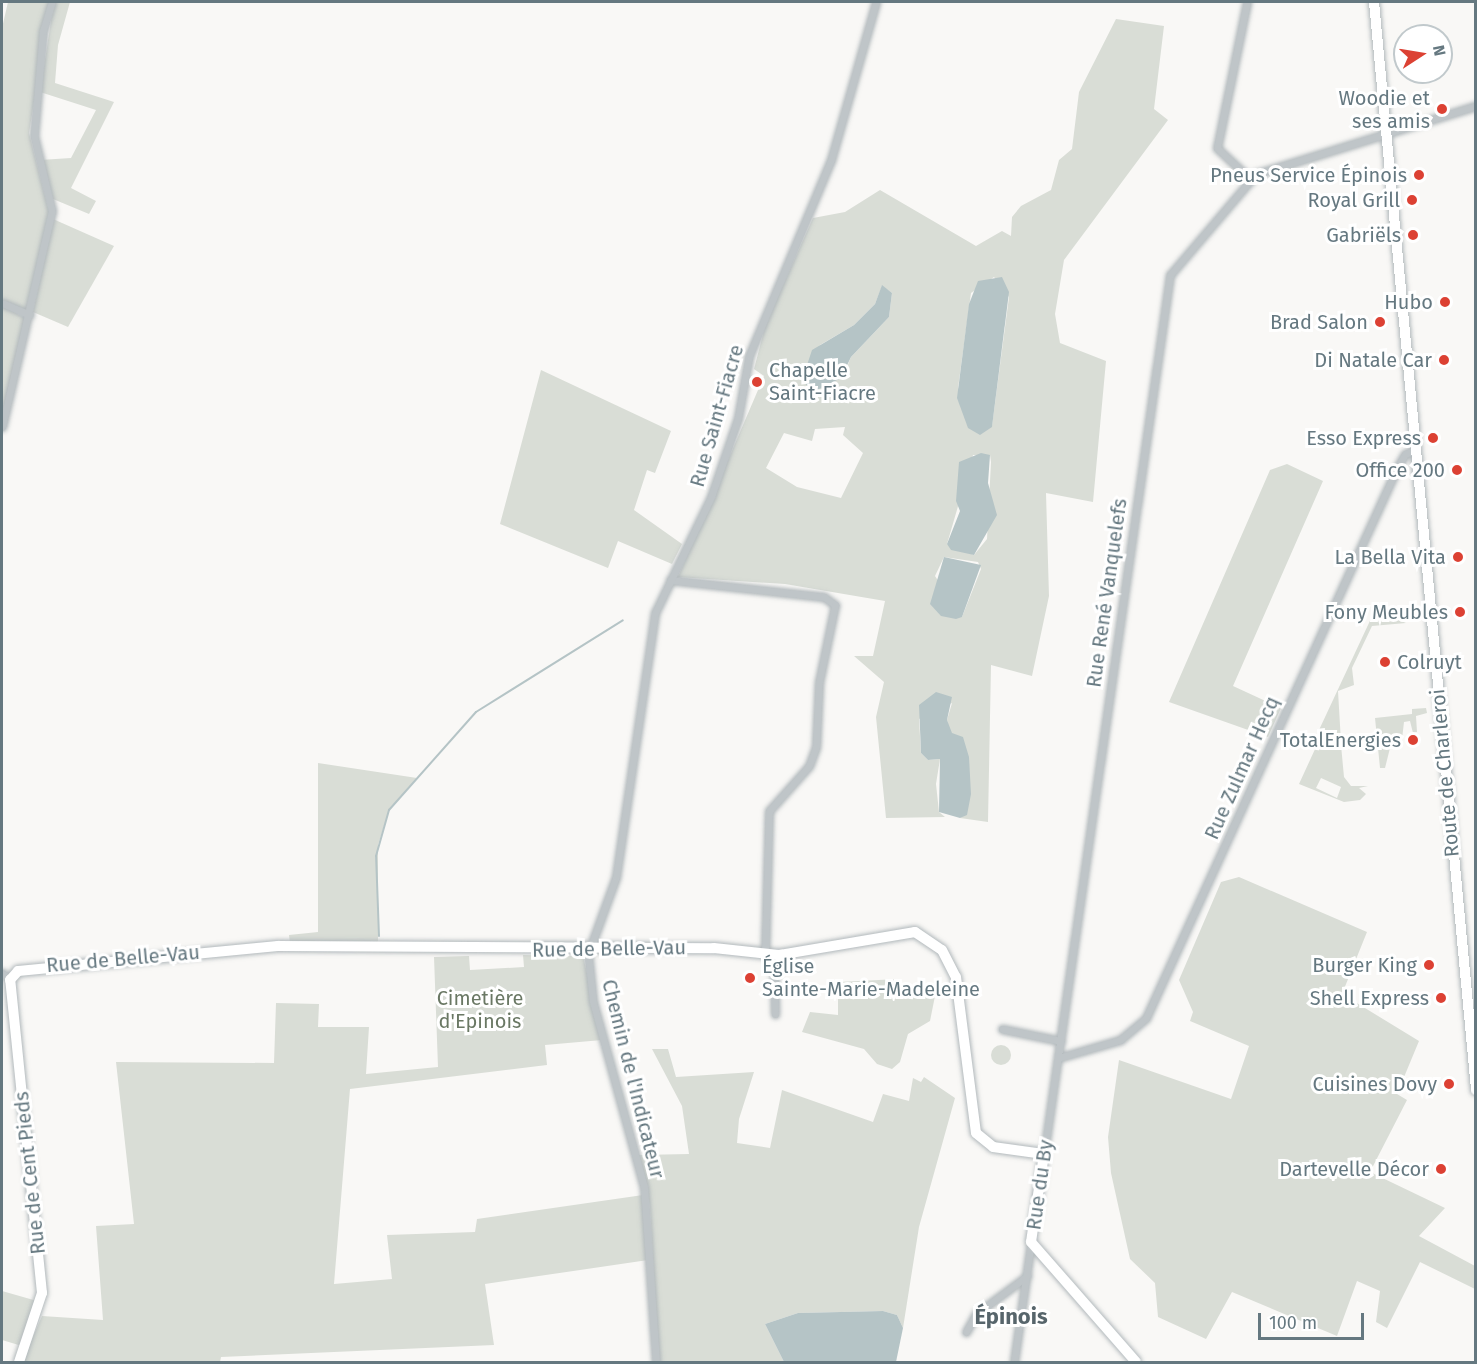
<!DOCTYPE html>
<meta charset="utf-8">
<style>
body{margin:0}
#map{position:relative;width:1477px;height:1364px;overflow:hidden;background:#f9f8f6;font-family:"Fira Sans",sans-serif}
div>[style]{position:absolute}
.green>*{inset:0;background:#d9ddd6}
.round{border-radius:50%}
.water>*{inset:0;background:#b5c4c6}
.stream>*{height:2px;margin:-1px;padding:0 1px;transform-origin:1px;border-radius:1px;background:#b5c4c6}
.roads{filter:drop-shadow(0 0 2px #b2b9bc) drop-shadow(0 0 2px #b2b9bc)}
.street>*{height:7px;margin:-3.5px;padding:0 3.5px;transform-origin:3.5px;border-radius:3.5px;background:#bfc5c8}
.secondary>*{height:10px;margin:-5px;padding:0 5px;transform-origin:5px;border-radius:5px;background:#fff}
.primary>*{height:10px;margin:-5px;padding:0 5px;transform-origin:5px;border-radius:5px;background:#fff}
.dots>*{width:16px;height:16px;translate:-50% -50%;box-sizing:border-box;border:3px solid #fff;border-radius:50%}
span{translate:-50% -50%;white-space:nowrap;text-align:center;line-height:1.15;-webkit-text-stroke:6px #fff;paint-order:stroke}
.poi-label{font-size:20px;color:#657880}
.right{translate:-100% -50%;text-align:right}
.left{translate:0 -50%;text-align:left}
.street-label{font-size:20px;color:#657880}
.park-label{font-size:20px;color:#6a7864}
.quarter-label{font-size:22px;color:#57656b;font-weight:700}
.frame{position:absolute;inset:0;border:3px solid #657880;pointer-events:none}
.north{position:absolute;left:1393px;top:24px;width:60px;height:60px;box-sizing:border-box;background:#fff;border:2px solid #c1c9cc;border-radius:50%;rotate:78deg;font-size:16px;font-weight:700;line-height:24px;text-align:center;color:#657880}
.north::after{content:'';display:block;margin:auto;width:21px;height:27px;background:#dc4133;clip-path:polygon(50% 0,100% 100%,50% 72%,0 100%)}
.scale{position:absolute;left:1258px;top:1313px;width:106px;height:27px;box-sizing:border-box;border:3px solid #657880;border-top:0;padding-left:8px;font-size:18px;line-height:21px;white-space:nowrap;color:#657880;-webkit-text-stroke:4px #fff;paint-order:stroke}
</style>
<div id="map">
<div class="green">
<i style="clip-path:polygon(8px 2px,50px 2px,29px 133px,49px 212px,26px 310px,2px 301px,2px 28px)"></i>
<i style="clip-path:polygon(54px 2px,70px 2px,58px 45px,55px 83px,114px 102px,71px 188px,96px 201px,89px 214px,53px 199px,40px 160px,71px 158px,96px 110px,40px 92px)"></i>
<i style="clip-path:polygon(evenodd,1116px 19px,1164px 26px,1154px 109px,1168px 120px,1064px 260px,1055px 314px,1060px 343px,1106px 361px,1093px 502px,1046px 493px,1049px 596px,1032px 676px,991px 665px,988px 822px,960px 818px,967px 814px,947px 720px,952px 703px,919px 719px,921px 753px,928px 760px,940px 759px,936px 784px,939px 812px,945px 817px,886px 818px,876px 717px,884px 682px,854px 656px,873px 656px,885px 601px,785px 584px,678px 577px,764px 376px,754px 369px,766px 323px,813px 218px,845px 212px,880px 190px,976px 246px,1002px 231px,1011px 236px,1012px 217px,1021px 206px,1051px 190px,1059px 160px,1072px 149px,1079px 92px,1116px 19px,994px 277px,1009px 297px,992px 426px,958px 388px,971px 293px,994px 277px,1116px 19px,882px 286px,892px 293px,889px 317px,851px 357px,844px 374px,806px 376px,820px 345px,854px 325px,875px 304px,882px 286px,1116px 19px,845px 427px,843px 435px,863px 453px,841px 498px,797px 487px,766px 468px,784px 433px,812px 441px,815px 429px,845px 427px,1116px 19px,973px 455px,990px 455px,991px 462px,987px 539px,974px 555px,947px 544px,973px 455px,1116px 19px,944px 557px,978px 562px,981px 569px,962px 617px,935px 576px,944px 557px)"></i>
<i style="clip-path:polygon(53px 219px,114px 246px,68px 327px,33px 312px)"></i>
<i style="clip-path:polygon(2px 306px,25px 318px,2px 420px)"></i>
<i style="clip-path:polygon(541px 370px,671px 431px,655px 473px,647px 470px,634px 510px,682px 544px,672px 564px,618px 541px,608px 568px,500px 524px)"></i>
<i style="clip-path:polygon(1287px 464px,1323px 481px,1233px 686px,1281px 708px,1268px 737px,1169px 702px,1270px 470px)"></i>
<i style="clip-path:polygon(1375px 610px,1406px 623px,1372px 626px,1352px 668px,1354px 685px,1338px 691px,1341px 742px,1312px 745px)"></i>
<i style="clip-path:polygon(1412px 709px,1426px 708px,1427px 713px,1416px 716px,1417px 732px,1413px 733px,1410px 721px,1404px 722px,1401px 748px,1390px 748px,1385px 768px,1380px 768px,1375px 718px,1412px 714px)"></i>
<i style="clip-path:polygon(evenodd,1341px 745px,1344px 777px,1351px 786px,1368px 786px,1359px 788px,1366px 794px,1360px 800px,1344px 802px,1299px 784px,1316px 747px,1341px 745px,1321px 778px,1341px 787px,1337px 798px,1316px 788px,1321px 778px)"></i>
<i style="clip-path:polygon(318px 763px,417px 778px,389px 810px,378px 845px,378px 947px,290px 943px,289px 935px,318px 932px)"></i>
<i style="clip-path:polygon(1239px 877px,1367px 932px,1342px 994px,1419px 1041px,1397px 1094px,1407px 1100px,1370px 1172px,1445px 1208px,1419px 1236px,1475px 1266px,1475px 1289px,1420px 1262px,1387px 1328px,1376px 1322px,1380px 1291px,1357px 1281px,1337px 1336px,1232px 1292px,1206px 1339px,1158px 1317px,1155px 1283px,1130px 1259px,1111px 1173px,1108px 1137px,1119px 1060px,1231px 1099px,1249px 1046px,1190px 1021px,1193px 1012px,1179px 980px,1221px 882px)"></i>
<i style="clip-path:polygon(523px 955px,583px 956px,602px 1040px,545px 1045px,547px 1065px,350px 1089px,334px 1284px,392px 1279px,387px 1235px,475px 1232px,477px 1219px,643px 1195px,648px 1260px,485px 1284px,494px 1345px,221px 1357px,220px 1362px,22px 1362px,42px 1316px,103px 1320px,96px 1226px,134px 1224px,116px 1062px,274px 1063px,276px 1003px,319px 1004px,318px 1027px,369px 1027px,366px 1074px,438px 1067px,434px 957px,469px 956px,470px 970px,524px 967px)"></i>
<i style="clip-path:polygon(899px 979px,901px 991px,936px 991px,930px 1021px,908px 1034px,900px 1062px,892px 1069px,877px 1064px,864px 1049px,802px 1032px,810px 1012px,838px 1015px,838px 982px)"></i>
<i class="round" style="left:991px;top:1045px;width:20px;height:20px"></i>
<i style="clip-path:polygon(652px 1049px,668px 1049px,676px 1077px,754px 1072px,739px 1119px,737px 1143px,770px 1148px,782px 1090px,873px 1122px,883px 1094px,909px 1101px,913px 1078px,921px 1082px,924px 1077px,955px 1098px,919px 1227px,903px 1328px,897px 1315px,883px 1311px,798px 1313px,765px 1324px,784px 1362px,659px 1362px,650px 1206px,639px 1155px,689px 1154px,682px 1106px)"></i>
<i style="clip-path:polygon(2px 1291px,37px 1301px,22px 1346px,2px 1340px)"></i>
</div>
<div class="water">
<i style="clip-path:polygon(1002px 277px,1009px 292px,992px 427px,980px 435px,968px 428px,957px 398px,969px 304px,978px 281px)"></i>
<i style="clip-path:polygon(882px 285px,892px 293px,889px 317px,851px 357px,841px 378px,813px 392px,802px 380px,812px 350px,854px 325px,875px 304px)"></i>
<i style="clip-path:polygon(981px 453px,990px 455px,988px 483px,997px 515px,974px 555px,951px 550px,947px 544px,960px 511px,956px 501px,959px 462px)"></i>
<i style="clip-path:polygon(944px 557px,981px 565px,962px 617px,956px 619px,941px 616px,930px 604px)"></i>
<i style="clip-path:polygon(936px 692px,952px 697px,947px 720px,952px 733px,963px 737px,969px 757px,971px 794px,967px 815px,960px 818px,939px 812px,940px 759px,928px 760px,921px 753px,919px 705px)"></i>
<i style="clip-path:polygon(883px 1311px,897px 1315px,903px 1328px,896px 1362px,784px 1362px,765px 1324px,798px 1313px)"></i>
</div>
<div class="stream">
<i style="left:379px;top:936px;width:80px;rotate:-92.1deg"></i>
<i style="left:376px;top:856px;width:48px;rotate:-74.2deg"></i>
<i style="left:389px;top:810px;width:131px;rotate:-48.4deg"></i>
<i style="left:476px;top:712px;width:173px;rotate:-32deg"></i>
</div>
<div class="roads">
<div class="street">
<i style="left:1247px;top:2px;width:149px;rotate:101.6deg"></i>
<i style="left:1217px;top:148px;width:45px;rotate:43.2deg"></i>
<i style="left:2px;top:303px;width:30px;rotate:23deg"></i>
<i style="left:2px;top:427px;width:222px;rotate:-77deg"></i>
<i style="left:52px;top:211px;width:77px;rotate:-103.5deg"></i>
<i style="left:34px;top:136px;width:105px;rotate:-85.1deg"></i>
<i style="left:43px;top:31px;width:30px;rotate:-73deg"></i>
<i style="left:670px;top:580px;width:155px;rotate:6.3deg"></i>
<i style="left:824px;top:597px;width:14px;rotate:36deg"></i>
<i style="left:835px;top:605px;width:79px;rotate:101.7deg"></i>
<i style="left:819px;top:682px;width:65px;rotate:92.6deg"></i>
<i style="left:816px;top:747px;width:20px;rotate:110deg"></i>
<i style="left:809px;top:766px;width:60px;rotate:131.6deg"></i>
<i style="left:769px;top:811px;width:143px;rotate:91.6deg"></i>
<i style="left:774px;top:955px;width:59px;rotate:89deg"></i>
<i style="left:2px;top:973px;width:11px;rotate:41deg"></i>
<i style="left:1002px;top:1029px;width:60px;rotate:11.5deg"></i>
<i style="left:1058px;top:1058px;width:65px;rotate:-16.2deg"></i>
<i style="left:1120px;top:1040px;width:34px;rotate:-40deg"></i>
<i style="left:1146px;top:1018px;width:605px;rotate:-65.47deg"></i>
<i style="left:1397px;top:468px;width:16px;rotate:-60deg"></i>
<i style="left:1405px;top:454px;width:12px;rotate:-20deg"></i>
<i style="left:1044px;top:1154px;width:888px;rotate:-81.84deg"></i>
<i style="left:1170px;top:275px;width:133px;rotate:-49.6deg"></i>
<i style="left:1256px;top:174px;width:230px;rotate:-17.2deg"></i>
<i style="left:966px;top:1332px;width:21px;rotate:-61deg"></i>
<i style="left:976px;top:1314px;width:64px;rotate:-36.7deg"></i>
<i style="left:656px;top:1362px;width:175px;rotate:-93.9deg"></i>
<i style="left:644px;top:1187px;width:192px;rotate:-105.4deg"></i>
<i style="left:593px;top:1002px;width:48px;rotate:-95.9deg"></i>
<i style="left:588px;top:954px;width:82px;rotate:-70deg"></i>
<i style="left:616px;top:877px;width:267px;rotate:-81.6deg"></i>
<i style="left:655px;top:613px;width:129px;rotate:-64.2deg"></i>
<i style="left:711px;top:497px;width:83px;rotate:-71.1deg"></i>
<i style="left:738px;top:418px;width:63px;rotate:-79.9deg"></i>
<i style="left:749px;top:356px;width:212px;rotate:-67.3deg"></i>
<i style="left:831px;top:160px;width:164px;rotate:-74.1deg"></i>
<i style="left:1014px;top:1362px;width:121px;rotate:-81.9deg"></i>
</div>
<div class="secondary">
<i style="left:19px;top:1362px;width:73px;rotate:-71.6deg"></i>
<i style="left:42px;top:1293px;width:315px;rotate:-95.8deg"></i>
<i style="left:10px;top:980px;width:12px;rotate:-48deg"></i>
<i style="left:18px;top:971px;width:261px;rotate:-5.5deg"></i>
<i style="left:278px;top:946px;width:436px;rotate:0.3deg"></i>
<i style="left:714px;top:948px;width:65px;rotate:6.1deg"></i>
<i style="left:779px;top:955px;width:138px;rotate:-9.6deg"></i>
<i style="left:915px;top:932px;width:32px;rotate:34deg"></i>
<i style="left:942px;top:950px;width:30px;rotate:63deg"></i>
<i style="left:956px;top:977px;width:157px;rotate:82.7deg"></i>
<i style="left:976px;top:1133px;width:22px;rotate:39deg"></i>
<i style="left:993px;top:1147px;width:51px;rotate:7.8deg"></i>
<i style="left:1044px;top:1154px;width:89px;rotate:98.4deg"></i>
<i style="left:1031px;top:1242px;width:159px;rotate:48.8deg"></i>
</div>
<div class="primary">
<i style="left:1374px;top:2px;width:1093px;rotate:84.64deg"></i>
</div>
</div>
<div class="dots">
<i style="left:1442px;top:109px;background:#dc4133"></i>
<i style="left:1419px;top:175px;background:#dc4133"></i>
<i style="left:1412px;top:200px;background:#dc4133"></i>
<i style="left:1413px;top:235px;background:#dc4133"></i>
<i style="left:1445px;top:302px;background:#dc4133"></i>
<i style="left:1380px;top:322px;background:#dc4133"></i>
<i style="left:1444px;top:360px;background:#dc4133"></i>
<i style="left:757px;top:382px;background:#dc4133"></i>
<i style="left:1433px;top:438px;background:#dc4133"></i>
<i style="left:1457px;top:470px;background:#dc4133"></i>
<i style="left:1458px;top:557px;background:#dc4133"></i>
<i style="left:1460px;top:612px;background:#dc4133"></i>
<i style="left:1385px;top:662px;background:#dc4133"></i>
<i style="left:1413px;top:740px;background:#dc4133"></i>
<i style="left:1429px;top:965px;background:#dc4133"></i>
<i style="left:750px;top:978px;background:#dc4133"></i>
<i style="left:1441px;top:998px;background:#dc4133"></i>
<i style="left:1449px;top:1084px;background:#dc4133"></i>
<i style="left:1441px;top:1169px;background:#dc4133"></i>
</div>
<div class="poi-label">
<span class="right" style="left:1430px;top:110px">Woodie et<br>ses amis</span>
<span class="right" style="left:1407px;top:175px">Pneus Service Épinois</span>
<span class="right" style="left:1400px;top:200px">Royal Grill</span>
<span class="right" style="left:1401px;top:235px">Gabriëls</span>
<span class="right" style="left:1433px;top:302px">Hubo</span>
<span class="right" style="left:1368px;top:322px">Brad Salon</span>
<span class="right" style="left:1432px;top:360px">Di Natale Car</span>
<span class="left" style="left:769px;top:382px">Chapelle<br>Saint-Fiacre</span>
<span class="right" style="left:1421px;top:438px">Esso Express</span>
<span class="right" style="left:1445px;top:470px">Office 200</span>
<span class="right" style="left:1446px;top:557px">La Bella Vita</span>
<span class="right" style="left:1448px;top:612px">Fony Meubles</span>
<span class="left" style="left:1397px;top:662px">Colruyt</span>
<span class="right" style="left:1401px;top:740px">TotalEnergies</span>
<span class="right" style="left:1417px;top:965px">Burger King</span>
<span class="left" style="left:762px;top:978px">Église<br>Sainte-Marie-Madeleine</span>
<span class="right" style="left:1429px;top:998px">Shell Express</span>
<span class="right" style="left:1437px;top:1084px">Cuisines Dovy</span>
<span class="right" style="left:1429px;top:1169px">Dartevelle Décor</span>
</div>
<div class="street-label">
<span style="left:717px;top:416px;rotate:-74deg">Rue Saint-Fiacre</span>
<span style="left:1107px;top:593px;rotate:-82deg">Rue René Vanquelefs</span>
<span style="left:1242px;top:768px;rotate:-66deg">Rue Zulmar Hecq</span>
<span style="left:1445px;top:773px;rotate:-95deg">Route de Charleroi</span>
<span style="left:609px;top:949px;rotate:-1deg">Rue de Belle-Vau</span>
<span style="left:123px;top:959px;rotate:-5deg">Rue de Belle-Vau</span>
<span style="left:633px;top:1079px;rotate:76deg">Chemin de l'Indicateur</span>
<span style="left:30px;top:1173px;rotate:-96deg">Rue de Cent Pieds</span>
<span style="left:1040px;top:1185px;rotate:-82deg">Rue du By</span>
</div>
<div class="park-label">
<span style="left:480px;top:1010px">Cimetière<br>d'Epinois</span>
</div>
<div class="quarter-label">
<span style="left:1011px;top:1317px">Épinois</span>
</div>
<div class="frame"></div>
<div class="north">N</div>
<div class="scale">100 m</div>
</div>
